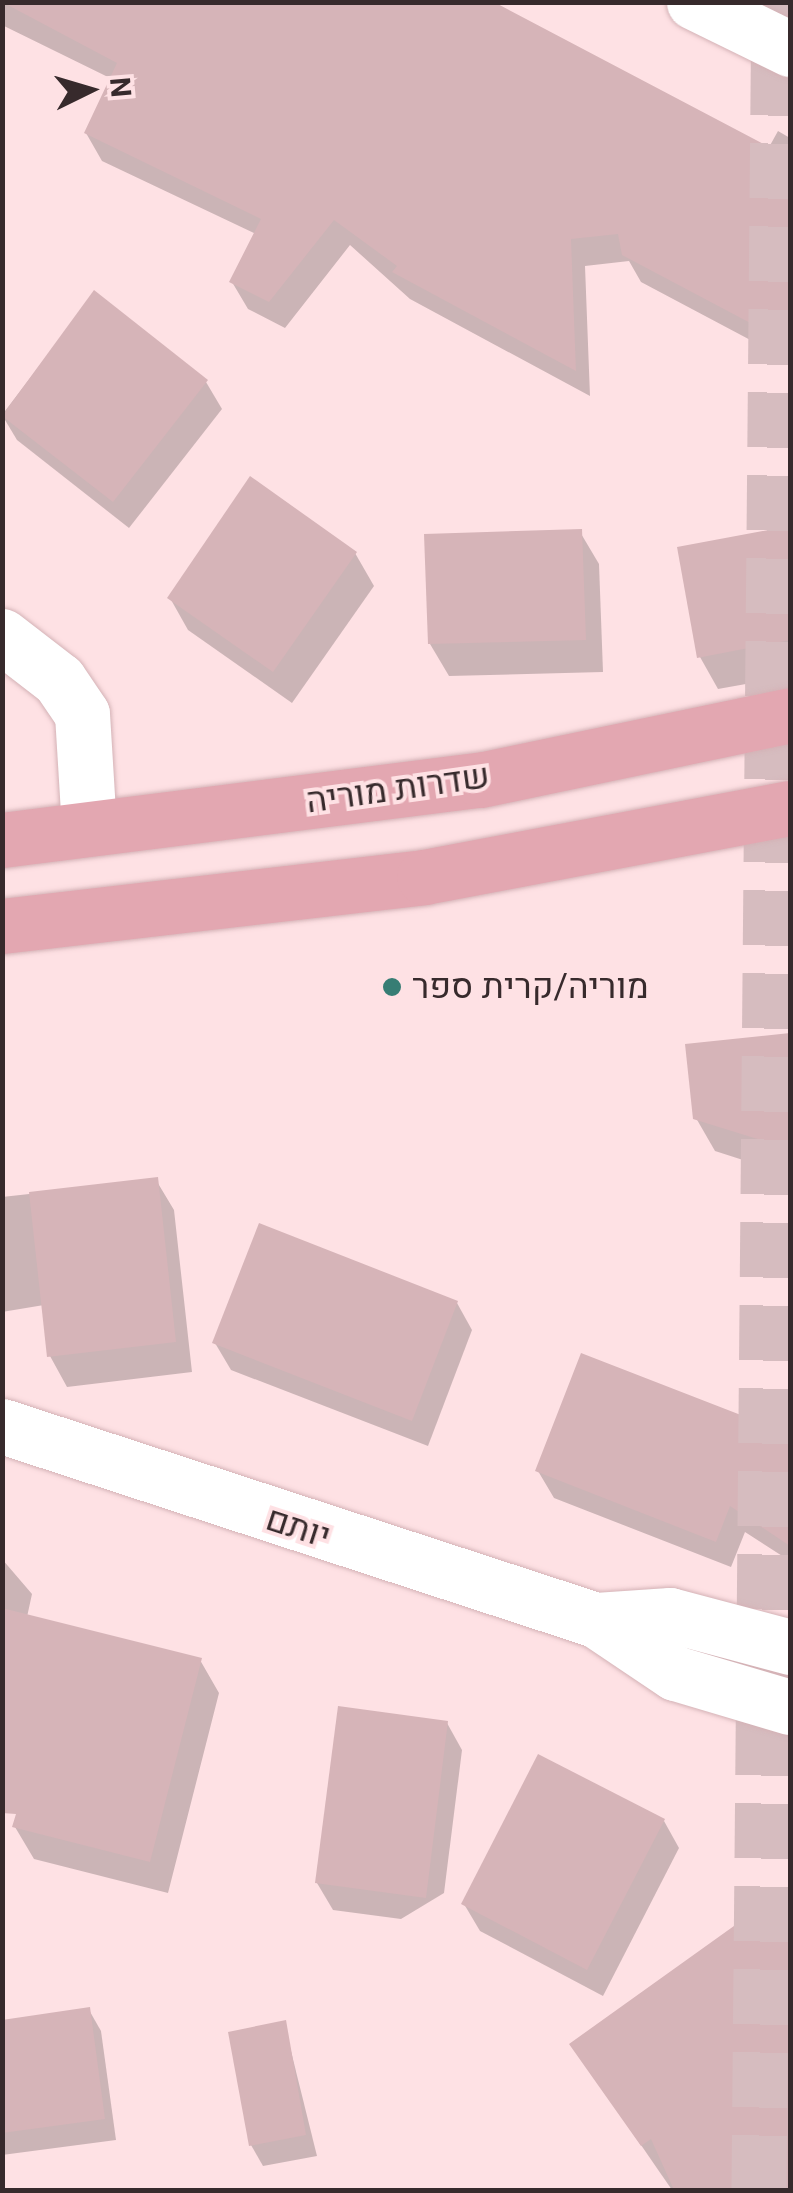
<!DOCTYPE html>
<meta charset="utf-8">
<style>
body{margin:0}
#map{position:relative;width:793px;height:2193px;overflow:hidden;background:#fee1e4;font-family:Roboto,Heebo,sans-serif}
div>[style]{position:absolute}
.shadow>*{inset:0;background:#0003}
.building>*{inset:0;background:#d6b4b8}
.highway-tunnel>*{height:55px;margin-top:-27.5px;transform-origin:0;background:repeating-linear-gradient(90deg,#d6bcbf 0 55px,transparent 0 83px)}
.roads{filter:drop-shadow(0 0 2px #d4b2b6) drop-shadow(0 0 2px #d4b2b6)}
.street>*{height:55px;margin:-27.5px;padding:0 27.5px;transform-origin:27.5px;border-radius:27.5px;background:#fff}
.secondary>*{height:55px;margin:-27.5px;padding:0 27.5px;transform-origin:27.5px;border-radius:27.5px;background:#fff}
.primary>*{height:55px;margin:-27.5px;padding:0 27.5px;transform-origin:27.5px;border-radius:27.5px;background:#e3a7b1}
.dots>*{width:28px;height:28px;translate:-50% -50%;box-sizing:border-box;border:5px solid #fee1e4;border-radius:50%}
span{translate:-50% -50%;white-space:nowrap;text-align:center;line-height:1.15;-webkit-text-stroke:8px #fee1e4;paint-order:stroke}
.street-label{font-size:35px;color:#372a2c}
.poi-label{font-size:35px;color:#372a2c}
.left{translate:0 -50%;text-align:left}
.frame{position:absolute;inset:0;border:5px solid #372a2c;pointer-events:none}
.north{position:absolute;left:40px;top:40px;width:100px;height:100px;-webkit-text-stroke:8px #fee1e4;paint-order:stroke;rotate:85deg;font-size:28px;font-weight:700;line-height:40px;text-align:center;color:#372a2c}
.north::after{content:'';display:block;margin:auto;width:35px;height:45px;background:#372a2c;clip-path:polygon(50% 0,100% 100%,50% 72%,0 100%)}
</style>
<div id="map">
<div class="shadow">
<i style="clip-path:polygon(2px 2px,491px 2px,768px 149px,778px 131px,790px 138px,790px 361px,641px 282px,629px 261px,585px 266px,590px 396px,410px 299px,350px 245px,285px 328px,248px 309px,232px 282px,256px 234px,102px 161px,86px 133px,112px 79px,2px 25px)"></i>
<i style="clip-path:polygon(94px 294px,206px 382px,222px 409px,129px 528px,17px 440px,2px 415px)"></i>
<i style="clip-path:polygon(790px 529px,790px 676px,718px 689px,700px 657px,680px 549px)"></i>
<i style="clip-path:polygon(580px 532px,599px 564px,603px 672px,449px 676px,430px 644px)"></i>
<i style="clip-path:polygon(355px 553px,374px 586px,292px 703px,188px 630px,170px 598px)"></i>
<i style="clip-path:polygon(689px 1051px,790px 1082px,790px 1175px,715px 1151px,696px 1118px)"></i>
<i style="clip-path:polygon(156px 1180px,174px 1210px,192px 1372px,67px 1387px,50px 1356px,44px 1305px,2px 1312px,2px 1197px)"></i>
<i style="clip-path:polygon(457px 1303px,472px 1330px,428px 1446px,231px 1370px,215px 1343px)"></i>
<i style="clip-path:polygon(583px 1356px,790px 1437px,790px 1561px,745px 1532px,731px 1567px,554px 1498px,538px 1471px)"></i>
<i style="clip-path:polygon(2px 1559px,32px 1594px,27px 1617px,200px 1660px,219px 1693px,168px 1893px,34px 1859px,15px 1827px,43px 1716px,2px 1706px)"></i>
<i style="clip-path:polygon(447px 1723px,462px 1750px,444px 1893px,401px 1919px,333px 1910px,317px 1883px)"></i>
<i style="clip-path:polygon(664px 1821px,679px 1848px,603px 1996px,480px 1931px,464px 1904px)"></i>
<i style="clip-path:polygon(790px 1889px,790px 2190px,672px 2190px,572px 2045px)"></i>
<i style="clip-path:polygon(89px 2010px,101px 2031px,116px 2140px,2px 2155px,2px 2022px)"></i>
<i style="clip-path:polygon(284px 2023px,317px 2156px,263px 2166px,251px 2145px)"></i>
</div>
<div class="building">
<i style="clip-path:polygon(2px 2px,494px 2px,790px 158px,790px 344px,622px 255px,618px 234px,571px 239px,576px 371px,392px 272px,397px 266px,334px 220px,269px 302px,229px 282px,261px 219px,84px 133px,117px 63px)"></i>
<i style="clip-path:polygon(94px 290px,208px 380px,113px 502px,2px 416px)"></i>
<i style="clip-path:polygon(250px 476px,357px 552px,273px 672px,167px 598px)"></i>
<i style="clip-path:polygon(790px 526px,790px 640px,697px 658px,677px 547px)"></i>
<i style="clip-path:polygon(582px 529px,586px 640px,428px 644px,424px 534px)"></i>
<i style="clip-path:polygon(790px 1033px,790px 1149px,693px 1119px,685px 1044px)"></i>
<i style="clip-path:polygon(158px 1177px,176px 1342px,47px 1357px,29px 1192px)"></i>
<i style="clip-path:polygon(259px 1223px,458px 1301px,412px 1421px,212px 1343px)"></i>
<i style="clip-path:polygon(581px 1353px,790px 1434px,790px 1546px,730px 1506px,716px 1542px,535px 1471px)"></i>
<i style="clip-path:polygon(2px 1608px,202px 1658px,150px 1862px,12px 1827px,16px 1814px,2px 1813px)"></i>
<i style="clip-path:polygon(338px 1706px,448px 1721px,426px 1898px,315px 1883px)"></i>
<i style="clip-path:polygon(538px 1754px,665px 1819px,587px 1970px,461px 1904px)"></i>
<i style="clip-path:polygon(790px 1886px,790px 2190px,674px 2190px,651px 2139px,641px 2146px,569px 2044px)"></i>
<i style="clip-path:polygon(90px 2007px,105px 2119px,2px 2133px,2px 2020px)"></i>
<i style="clip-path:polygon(286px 2020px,306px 2135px,249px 2146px,228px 2032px)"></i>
</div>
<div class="highway-tunnel">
<i style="left:759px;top:2190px;width:2188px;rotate:-89.48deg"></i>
</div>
<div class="roads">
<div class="street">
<i style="left:694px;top:2px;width:107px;rotate:26.1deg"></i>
<i style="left:2px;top:636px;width:72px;rotate:37.7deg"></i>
<i style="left:59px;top:680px;width:41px;rotate:55.9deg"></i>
<i style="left:82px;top:714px;width:114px;rotate:86.5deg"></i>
</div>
<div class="secondary">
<i style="left:2px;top:1426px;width:625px;rotate:18.09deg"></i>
<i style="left:596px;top:1620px;width:95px;rotate:33.9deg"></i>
<i style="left:675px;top:1673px;width:120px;rotate:16.5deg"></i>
<i style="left:596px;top:1620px;width:74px;rotate:-3.9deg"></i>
<i style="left:670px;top:1615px;width:124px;rotate:14.9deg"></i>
</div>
<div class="primary">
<i style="left:2px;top:840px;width:482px;rotate:-7.2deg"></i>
<i style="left:480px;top:780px;width:317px;rotate:-11.8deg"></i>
<i style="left:2px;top:926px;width:425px;rotate:-6.6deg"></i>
<i style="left:424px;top:877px;width:372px;rotate:-10.7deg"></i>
</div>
</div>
<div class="dots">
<i style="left:392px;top:987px;background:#377d74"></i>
</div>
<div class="street-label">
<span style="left:398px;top:789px;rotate:-8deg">שדרות מוריה</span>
<span style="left:298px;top:1528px;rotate:18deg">יותם</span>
</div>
<div class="poi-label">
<span class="left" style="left:412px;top:987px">מוריה/קרית ספר</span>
</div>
<div class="frame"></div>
<div class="north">N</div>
</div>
